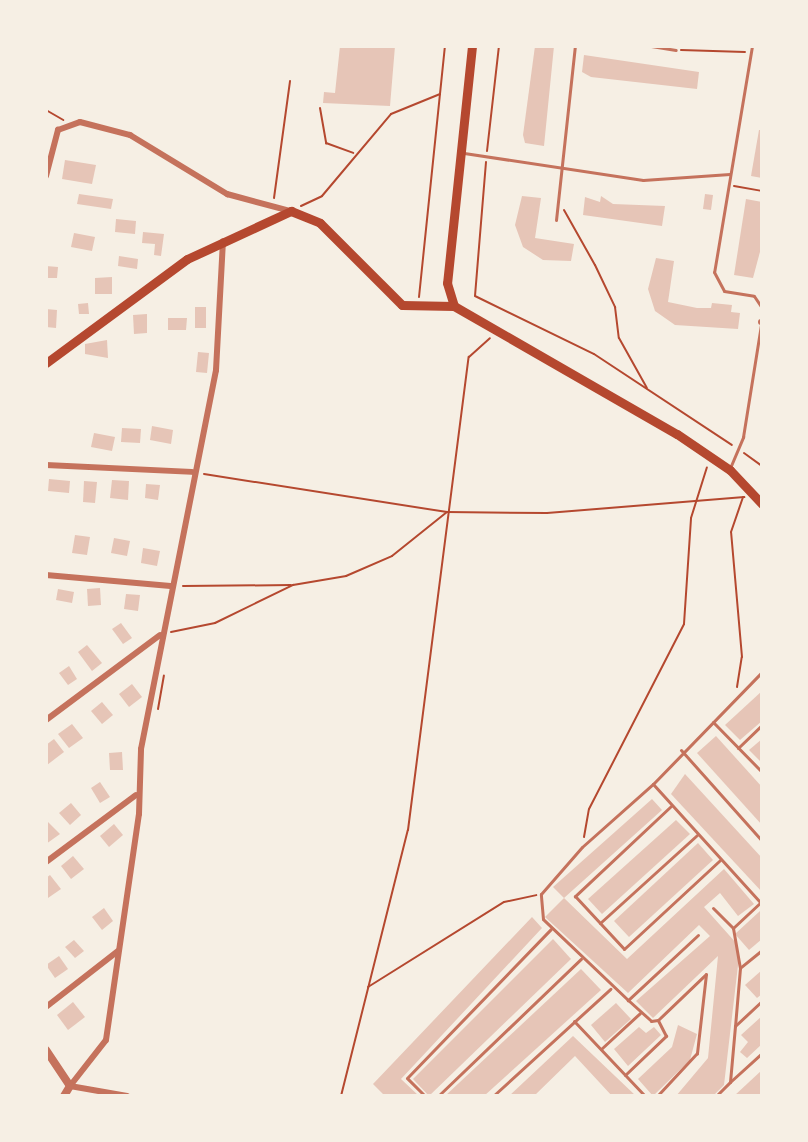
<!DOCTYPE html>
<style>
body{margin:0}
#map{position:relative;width:808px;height:1142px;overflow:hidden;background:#f6efe4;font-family:"Roboto Serif",serif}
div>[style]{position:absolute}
.building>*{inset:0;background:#e6c5b7}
.path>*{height:2px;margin:-1px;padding:0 1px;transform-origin:1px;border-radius:1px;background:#b5482f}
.service>*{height:3px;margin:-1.5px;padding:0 1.5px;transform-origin:1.5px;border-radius:1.5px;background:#c5725c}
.minor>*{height:6px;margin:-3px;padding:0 3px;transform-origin:3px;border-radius:3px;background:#c5725c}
.tertiary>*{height:8px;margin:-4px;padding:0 4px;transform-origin:4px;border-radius:4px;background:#c5725c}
.secondary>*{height:9px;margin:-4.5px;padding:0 4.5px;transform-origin:4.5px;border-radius:4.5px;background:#b5482f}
span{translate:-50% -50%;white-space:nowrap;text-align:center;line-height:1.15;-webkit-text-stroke:4.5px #f6efe4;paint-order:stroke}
.frame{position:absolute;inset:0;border:48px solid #f6efe4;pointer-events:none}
</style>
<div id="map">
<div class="building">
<i style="clip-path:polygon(340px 46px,395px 46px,390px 106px,323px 103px,324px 92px,335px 93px)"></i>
<i style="clip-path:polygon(535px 46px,554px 46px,544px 146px,525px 143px,523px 135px)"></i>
<i style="clip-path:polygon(584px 55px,699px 72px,697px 89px,591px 77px,582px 72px)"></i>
<i style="clip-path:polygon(759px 130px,762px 130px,762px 178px,751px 176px)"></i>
<i style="clip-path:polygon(65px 160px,96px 165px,92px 184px,62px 179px)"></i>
<i style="clip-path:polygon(79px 194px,113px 199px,111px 209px,77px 204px)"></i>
<i style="clip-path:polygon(705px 194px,713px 195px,711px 210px,703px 209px)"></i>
<i style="clip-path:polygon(522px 196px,541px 198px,535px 238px,574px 244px,571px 261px,543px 260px,523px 247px,515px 225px)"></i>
<i style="clip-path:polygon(601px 196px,613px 204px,665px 206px,662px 226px,583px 215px,585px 197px,600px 202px)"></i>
<i style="clip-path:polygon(746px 199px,762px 202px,761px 248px,753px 278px,734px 275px)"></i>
<i style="clip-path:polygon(116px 219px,136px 221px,135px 234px,115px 232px)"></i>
<i style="clip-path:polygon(143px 232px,164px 234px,161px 256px,154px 255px,155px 244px,142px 243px)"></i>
<i style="clip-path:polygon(74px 233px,95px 237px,92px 251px,71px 247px)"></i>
<i style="clip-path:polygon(119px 256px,138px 259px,137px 269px,118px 266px)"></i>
<i style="clip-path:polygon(656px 258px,674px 261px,668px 302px,697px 308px,711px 308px,712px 303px,732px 305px,731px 312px,740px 313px,738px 329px,675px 325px,655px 311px,648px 289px)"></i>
<i style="clip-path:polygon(46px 266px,58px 267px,57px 278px,46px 278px)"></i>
<i style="clip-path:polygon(112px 277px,112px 294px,95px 294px,95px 278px)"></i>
<i style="clip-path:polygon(88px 303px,89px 314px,79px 314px,78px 304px)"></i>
<i style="clip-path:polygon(195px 307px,206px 307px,206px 328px,195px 328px)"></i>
<i style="clip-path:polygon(46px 309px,57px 310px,56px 328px,46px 327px)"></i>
<i style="clip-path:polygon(147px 314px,147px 333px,134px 334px,133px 315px)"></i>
<i style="clip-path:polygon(168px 318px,187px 318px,186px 330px,168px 330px)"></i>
<i style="clip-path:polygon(107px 340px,108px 358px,85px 354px,85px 344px)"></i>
<i style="clip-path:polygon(198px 352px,209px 353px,207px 373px,196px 372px)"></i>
<i style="clip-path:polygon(152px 426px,173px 430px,171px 444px,150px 440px)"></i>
<i style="clip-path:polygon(122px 428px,141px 429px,140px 443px,121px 442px)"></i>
<i style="clip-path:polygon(94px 433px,115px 437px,112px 451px,91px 447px)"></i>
<i style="clip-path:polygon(49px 479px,70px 481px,69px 493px,48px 491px)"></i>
<i style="clip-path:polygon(112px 480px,129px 481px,128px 500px,110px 498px)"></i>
<i style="clip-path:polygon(84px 481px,97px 482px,95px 503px,83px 502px)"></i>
<i style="clip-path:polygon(146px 484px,160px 485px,158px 500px,145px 498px)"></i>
<i style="clip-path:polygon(75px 535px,90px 537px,87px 555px,72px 553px)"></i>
<i style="clip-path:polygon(114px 538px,130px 541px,127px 556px,111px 553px)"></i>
<i style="clip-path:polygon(143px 548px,160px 551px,157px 566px,141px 563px)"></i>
<i style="clip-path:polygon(100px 588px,101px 605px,88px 606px,87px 589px)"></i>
<i style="clip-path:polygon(58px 589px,74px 592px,72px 603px,56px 600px)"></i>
<i style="clip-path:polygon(126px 594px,140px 595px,138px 611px,124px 609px)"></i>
<i style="clip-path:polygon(121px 623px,132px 638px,123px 644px,112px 629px)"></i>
<i style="clip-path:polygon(87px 645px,102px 663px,92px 671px,78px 652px)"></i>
<i style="clip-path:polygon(69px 666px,77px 679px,68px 685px,59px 673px)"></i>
<i style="clip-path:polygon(132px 684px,142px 697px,129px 707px,119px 694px)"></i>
<i style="clip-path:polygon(762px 691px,762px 721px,740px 740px,725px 725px)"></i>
<i style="clip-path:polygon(102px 702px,113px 715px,102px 724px,91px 711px)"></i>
<i style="clip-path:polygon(72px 724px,83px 738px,69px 748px,58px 734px)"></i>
<i style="clip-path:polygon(716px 736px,762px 787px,762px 825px,697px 753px)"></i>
<i style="clip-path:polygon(54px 739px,64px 752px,47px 765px,46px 745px)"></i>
<i style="clip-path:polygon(762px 739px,762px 763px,749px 750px)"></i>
<i style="clip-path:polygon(122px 752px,123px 770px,110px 770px,109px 753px)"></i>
<i style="clip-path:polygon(685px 774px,762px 858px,762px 892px,671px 794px)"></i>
<i style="clip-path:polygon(100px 782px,110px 797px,100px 803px,91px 788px)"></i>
<i style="clip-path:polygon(652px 799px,662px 810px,564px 898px,627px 959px,724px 869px,754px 904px,738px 916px,720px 893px,704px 907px,737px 944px,739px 957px,724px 1085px,713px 1096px,676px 1096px,708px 1058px,718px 956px,653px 1018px,636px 1001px,710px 936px,699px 925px,628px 993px,545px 917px,564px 898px,553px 887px)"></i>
<i style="clip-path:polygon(71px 803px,81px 815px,70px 825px,59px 813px)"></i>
<i style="clip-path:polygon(46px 820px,60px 834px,46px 844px)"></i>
<i style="clip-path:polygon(676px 820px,690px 834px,602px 914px,588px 899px)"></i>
<i style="clip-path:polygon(114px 824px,123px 835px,109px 847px,100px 836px)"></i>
<i style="clip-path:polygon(698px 843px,713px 860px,629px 937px,614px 921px)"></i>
<i style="clip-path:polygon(73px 856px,84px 869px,71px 879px,61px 866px)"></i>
<i style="clip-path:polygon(50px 875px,61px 889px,48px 898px,46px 878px)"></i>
<i style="clip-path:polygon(104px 908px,113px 921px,102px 930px,92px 917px)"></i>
<i style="clip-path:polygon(760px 911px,762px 939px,749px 950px,735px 934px)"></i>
<i style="clip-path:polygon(532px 917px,542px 928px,401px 1079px,419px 1096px,385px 1096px,373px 1084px)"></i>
<i style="clip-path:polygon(553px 939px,571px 959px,429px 1096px,413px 1079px)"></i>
<i style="clip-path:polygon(74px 940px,84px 951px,75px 958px,65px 947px)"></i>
<i style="clip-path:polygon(59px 956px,68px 969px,55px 978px,46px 965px)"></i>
<i style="clip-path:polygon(581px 969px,601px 990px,484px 1096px,445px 1096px)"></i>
<i style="clip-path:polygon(762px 970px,762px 994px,757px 998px,745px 985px)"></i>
<i style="clip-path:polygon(73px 1002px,85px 1017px,68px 1030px,57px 1015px)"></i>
<i style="clip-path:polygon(616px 1003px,631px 1019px,605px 1042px,591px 1025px)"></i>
<i style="clip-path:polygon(762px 1016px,762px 1044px,747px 1058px,740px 1052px,748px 1042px,741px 1035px)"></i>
<i style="clip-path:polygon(678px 1025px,697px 1034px,690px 1060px,653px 1096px,638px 1079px,672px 1047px)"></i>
<i style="clip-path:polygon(639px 1027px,646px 1033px,654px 1027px,661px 1035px,628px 1066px,614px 1049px)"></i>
<i style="clip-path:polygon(573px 1036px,636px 1096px,612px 1096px,575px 1056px,534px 1096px,509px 1096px)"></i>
<i style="clip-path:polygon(762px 1070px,762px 1096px,734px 1096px)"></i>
</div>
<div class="path">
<i style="left:681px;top:50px;width:64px;rotate:1.8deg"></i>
<i style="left:320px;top:108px;width:36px;rotate:80deg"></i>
<i style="left:326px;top:143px;width:29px;rotate:20deg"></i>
<i style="left:46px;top:110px;width:20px;rotate:30deg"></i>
<i style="left:487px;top:151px;width:106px;rotate:-83.5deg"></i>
<i style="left:486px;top:162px;width:134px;rotate:94.7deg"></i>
<i style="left:475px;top:296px;width:132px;rotate:26deg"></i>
<i style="left:594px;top:354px;width:165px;rotate:33.4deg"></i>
<i style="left:734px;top:186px;width:28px;rotate:10deg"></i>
<i style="left:274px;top:198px;width:118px;rotate:-82.2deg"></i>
<i style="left:301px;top:206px;width:23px;rotate:-25deg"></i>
<i style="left:322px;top:196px;width:107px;rotate:-49.9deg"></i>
<i style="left:391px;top:114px;width:53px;rotate:-22.2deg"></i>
<i style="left:564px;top:210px;width:63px;rotate:60.6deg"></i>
<i style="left:595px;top:265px;width:47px;rotate:64.5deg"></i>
<i style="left:615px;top:307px;width:31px;rotate:83deg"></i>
<i style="left:619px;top:338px;width:57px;rotate:60.8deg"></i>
<i style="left:419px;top:297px;width:252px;rotate:-84.1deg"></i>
<i style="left:744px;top:453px;width:22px;rotate:36deg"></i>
<i style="left:204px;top:474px;width:246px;rotate:8.9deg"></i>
<i style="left:183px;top:586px;width:108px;rotate:-0.5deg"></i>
<i style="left:171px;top:632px;width:45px;rotate:-11.6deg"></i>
<i style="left:215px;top:623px;width:87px;rotate:-26deg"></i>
<i style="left:293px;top:585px;width:54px;rotate:-9.6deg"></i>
<i style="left:346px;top:576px;width:50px;rotate:-23.5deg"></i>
<i style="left:392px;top:556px;width:70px;rotate:-38.7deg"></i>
<i style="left:447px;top:512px;width:100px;rotate:0.6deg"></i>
<i style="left:547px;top:513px;width:198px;rotate:-4.6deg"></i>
<i style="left:737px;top:687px;width:30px;rotate:-81deg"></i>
<i style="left:742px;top:657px;width:125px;rotate:-95deg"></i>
<i style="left:731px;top:532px;width:37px;rotate:-71deg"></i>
<i style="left:158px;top:709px;width:34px;rotate:-80deg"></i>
<i style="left:584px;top:837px;width:28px;rotate:-80deg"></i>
<i style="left:589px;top:809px;width:208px;rotate:-62.8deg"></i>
<i style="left:684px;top:624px;width:106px;rotate:-86.2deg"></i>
<i style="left:691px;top:518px;width:53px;rotate:-72.6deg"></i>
<i style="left:368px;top:987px;width:160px;rotate:-32deg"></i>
<i style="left:504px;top:902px;width:33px;rotate:-12deg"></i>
<i style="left:341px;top:1096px;width:274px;rotate:-75.9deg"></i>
<i style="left:408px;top:830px;width:477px;rotate:-82.7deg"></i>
<i style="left:469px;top:357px;width:28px;rotate:-42deg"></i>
</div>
<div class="service">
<i style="left:651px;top:46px;width:25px;rotate:9deg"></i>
<i style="left:752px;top:46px;width:229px;rotate:99.5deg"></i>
<i style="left:714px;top:272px;width:21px;rotate:62deg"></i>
<i style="left:724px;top:291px;width:30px;rotate:9deg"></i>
<i style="left:754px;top:296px;width:14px;rotate:56deg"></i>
<i style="left:464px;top:153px;width:181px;rotate:8.6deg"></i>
<i style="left:643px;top:180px;width:87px;rotate:-3.9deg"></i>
<i style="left:556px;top:220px;width:175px;rotate:-83.8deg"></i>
<i style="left:730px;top:468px;width:34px;rotate:-67deg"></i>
<i style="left:743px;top:437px;width:121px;rotate:-80.9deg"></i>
<i style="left:713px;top:722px;width:70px;rotate:45.6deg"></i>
<i style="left:738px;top:748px;width:33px;rotate:-44deg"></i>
<i style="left:681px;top:750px;width:122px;rotate:48.3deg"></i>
<i style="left:653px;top:784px;width:162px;rotate:47.8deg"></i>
<i style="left:671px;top:806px;width:132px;rotate:136.8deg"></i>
<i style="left:575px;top:896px;width:72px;rotate:47.2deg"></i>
<i style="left:624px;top:949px;width:131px;rotate:-42.8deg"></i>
<i style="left:713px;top:908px;width:28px;rotate:45deg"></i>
<i style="left:733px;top:928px;width:37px;rotate:-43deg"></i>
<i style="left:600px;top:923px;width:131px;rotate:-42.2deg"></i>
<i style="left:733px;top:928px;width:41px;rotate:80.1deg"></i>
<i style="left:698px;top:935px;width:96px;rotate:137.1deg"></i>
<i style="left:628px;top:1000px;width:117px;rotate:-136.4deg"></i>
<i style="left:543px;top:919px;width:25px;rotate:-95deg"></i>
<i style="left:541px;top:894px;width:62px;rotate:-48.9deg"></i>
<i style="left:582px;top:847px;width:95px;rotate:-41.6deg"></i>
<i style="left:653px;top:784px;width:156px;rotate:-45.8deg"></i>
<i style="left:762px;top:950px;width:28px;rotate:141deg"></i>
<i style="left:740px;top:968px;width:58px;rotate:94.9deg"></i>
<i style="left:735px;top:1026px;width:37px;rotate:-43deg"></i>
<i style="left:628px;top:1000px;width:31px;rotate:42deg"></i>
<i style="left:651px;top:1021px;width:7px;rotate:-8deg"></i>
<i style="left:574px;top:1021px;width:103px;rotate:46.6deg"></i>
<i style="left:735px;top:1026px;width:56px;rotate:95.1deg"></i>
<i style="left:730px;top:1082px;width:43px;rotate:-42.2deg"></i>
<i style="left:601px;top:1049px;width:53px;rotate:-42.7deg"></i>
<i style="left:625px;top:1075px;width:57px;rotate:-43.6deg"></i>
<i style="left:666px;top:1036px;width:18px;rotate:-117deg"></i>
<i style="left:658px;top:1020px;width:66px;rotate:-43.8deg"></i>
<i style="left:706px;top:974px;width:80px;rotate:96.5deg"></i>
<i style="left:697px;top:1053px;width:59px;rotate:132.9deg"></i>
<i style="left:425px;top:1096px;width:25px;rotate:-135deg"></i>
<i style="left:407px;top:1078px;width:207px;rotate:-46deg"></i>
<i style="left:438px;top:1096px;width:198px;rotate:-43.8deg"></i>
<i style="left:493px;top:1096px;width:159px;rotate:-42.4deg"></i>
<i style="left:716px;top:1096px;width:20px;rotate:-45deg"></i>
</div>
<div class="minor">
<i style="left:46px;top:176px;width:48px;rotate:-75.4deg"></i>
<i style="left:58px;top:130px;width:23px;rotate:-20deg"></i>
<i style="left:80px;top:122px;width:52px;rotate:14.6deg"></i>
<i style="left:130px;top:135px;width:114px;rotate:31.3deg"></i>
<i style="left:227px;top:194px;width:65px;rotate:15.1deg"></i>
<i style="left:761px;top:322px;width:1px"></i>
<i style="left:46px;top:465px;width:146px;rotate:2.7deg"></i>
<i style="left:46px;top:575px;width:125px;rotate:5deg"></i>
<i style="left:46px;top:720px;width:142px;rotate:-36.7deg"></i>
<i style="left:46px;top:862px;width:112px;rotate:-36.7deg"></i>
<i style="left:46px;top:1007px;width:91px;rotate:-37.9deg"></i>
<i style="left:70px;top:1086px;width:58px;rotate:-52deg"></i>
<i style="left:106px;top:1040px;width:228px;rotate:-81.7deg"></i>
<i style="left:139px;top:814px;width:65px;rotate:-88.2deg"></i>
<i style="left:141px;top:749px;width:386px;rotate:-78.8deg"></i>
<i style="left:216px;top:370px;width:129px;rotate:-86.9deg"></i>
<i style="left:70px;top:1086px;width:58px;rotate:10deg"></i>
</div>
<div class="tertiary">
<i style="left:46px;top:1050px;width:43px;rotate:56.3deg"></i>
<i style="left:70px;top:1086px;width:12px;rotate:121deg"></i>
</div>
<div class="secondary">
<i style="left:472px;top:46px;width:238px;rotate:96deg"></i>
<i style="left:447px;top:283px;width:24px;rotate:73deg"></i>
<i style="left:454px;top:306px;width:257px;rotate:29.9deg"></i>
<i style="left:677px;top:434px;width:64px;rotate:34.2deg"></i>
<i style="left:730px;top:470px;width:47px;rotate:46.7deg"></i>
<i style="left:46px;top:363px;width:175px;rotate:-36.4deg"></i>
<i style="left:187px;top:259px;width:115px;rotate:-24.8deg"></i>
<i style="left:291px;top:211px;width:31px;rotate:22deg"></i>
<i style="left:320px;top:223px;width:116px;rotate:45deg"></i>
<i style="left:402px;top:305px;width:52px;rotate:1.1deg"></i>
</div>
<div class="frame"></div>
</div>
